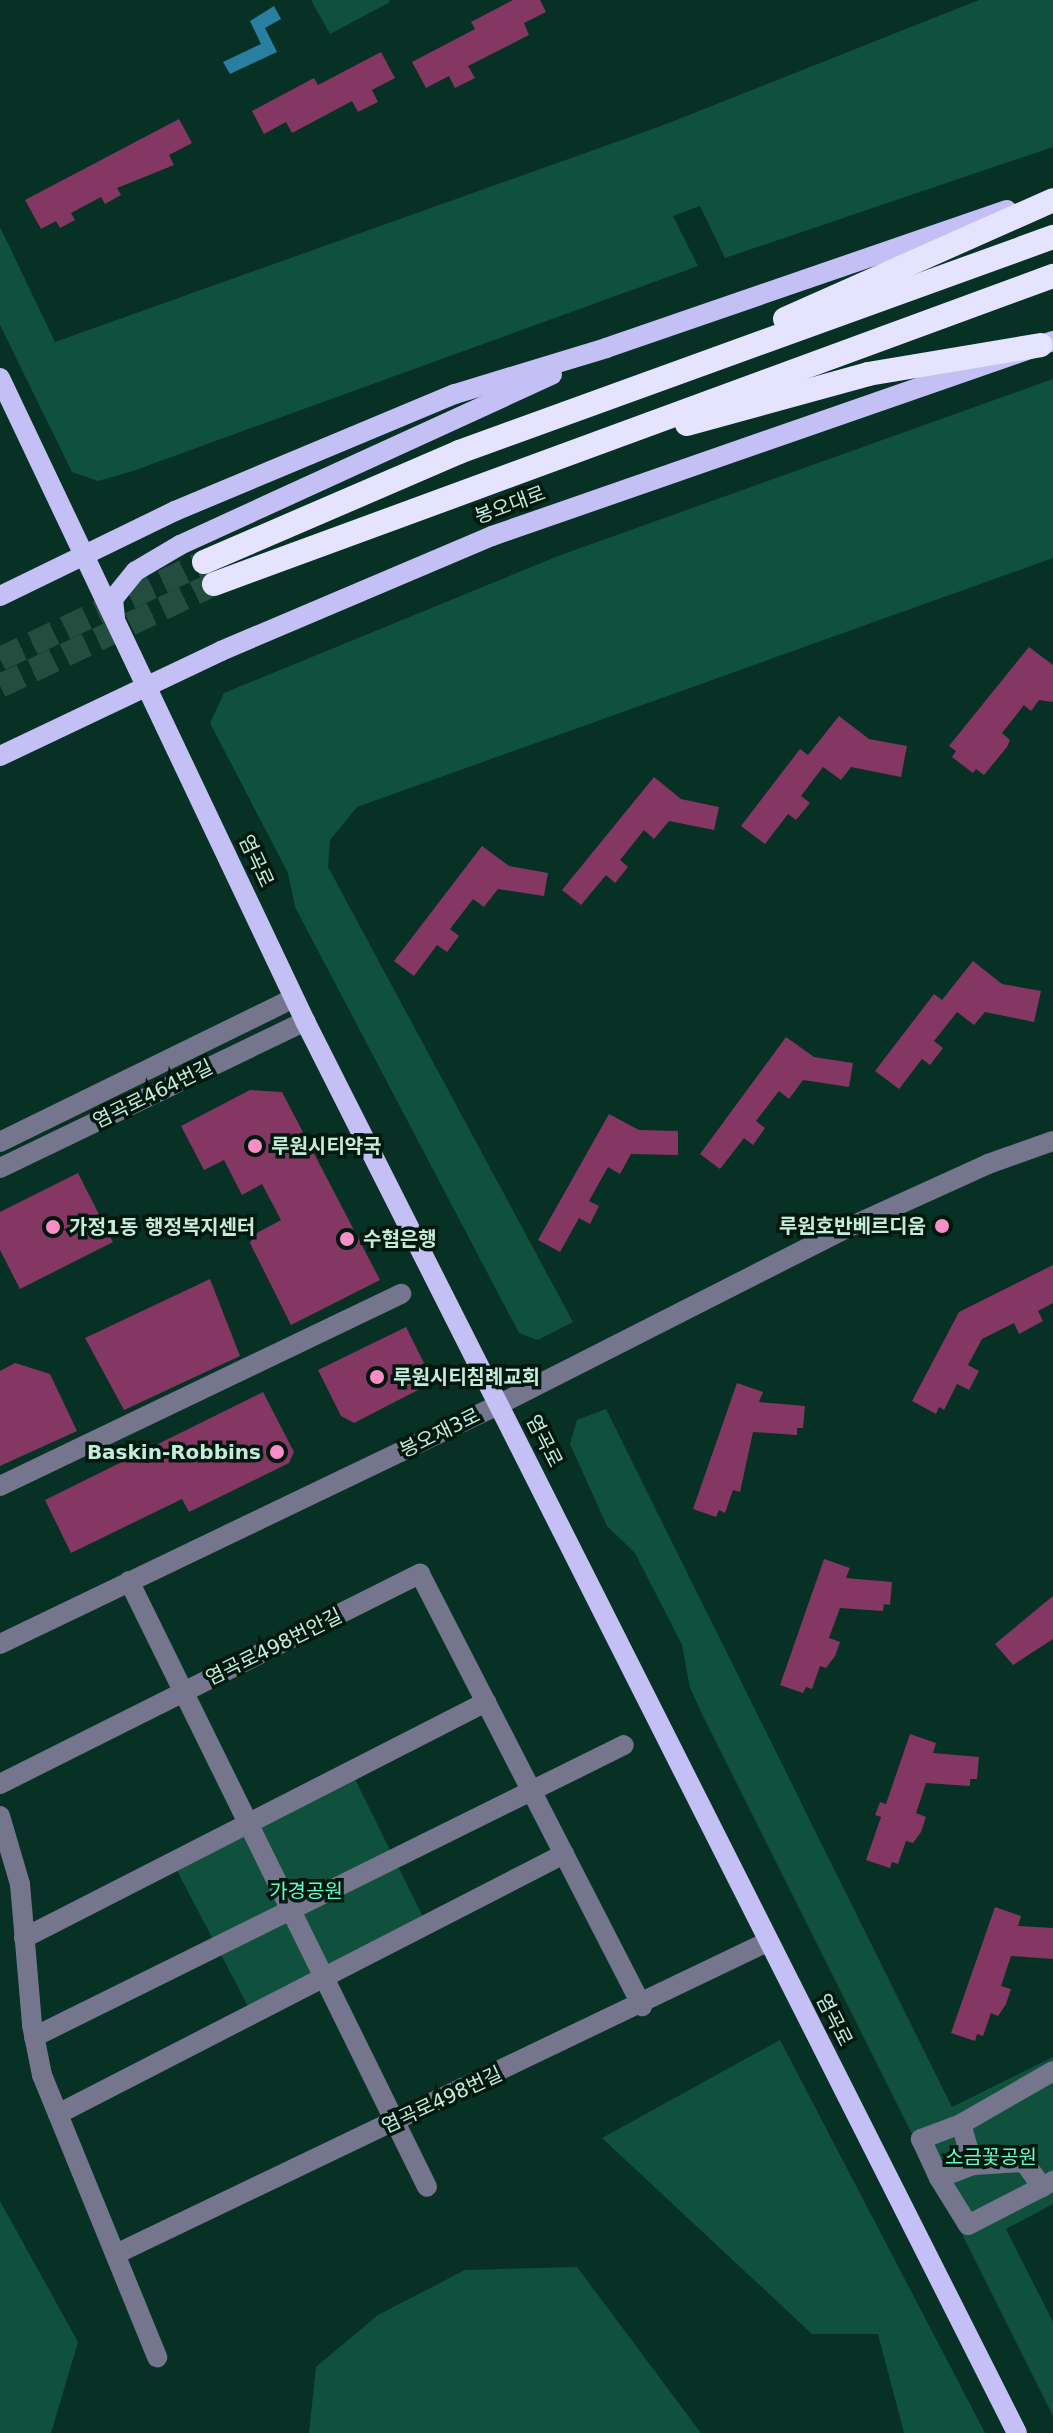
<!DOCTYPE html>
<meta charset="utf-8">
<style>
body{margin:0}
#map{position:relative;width:1053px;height:2433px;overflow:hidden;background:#063124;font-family:"DejaVu Sans","Noto Sans KR",sans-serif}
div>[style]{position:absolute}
.green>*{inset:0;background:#0f513d}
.water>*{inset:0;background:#297fa0}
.building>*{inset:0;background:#843763}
.highway-tunnel>*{height:24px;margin-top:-12px;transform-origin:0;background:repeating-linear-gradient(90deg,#234d3f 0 24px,transparent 0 36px)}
.minor>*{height:20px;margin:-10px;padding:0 10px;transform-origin:10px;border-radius:10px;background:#76758e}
.major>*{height:20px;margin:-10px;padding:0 10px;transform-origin:10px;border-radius:10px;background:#c4c0f5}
.highway>*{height:24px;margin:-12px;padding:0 12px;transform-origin:12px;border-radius:12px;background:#e5e3fd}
.dots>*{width:22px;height:22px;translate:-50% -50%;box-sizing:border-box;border:4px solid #00180e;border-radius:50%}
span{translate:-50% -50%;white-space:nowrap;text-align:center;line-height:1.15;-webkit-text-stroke:7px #00180e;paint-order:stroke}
.street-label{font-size:20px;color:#c6eadb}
.poi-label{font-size:20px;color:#c6eadb;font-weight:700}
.left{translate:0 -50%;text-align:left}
.right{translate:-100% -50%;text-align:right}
.park-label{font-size:20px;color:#66fdca}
</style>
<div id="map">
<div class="green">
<i style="clip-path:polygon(311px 0,389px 0,390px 2px,330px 34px)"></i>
<i style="clip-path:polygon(979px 0,1053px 0,1053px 147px,725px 258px,700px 206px,673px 216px,698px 266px,133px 471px,98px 481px,72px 472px,0 325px,0 227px,55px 342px,661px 126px)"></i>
<i style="clip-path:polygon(1053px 379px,1053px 558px,357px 807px,330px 840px,328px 867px,573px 1322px,538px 1340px,519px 1333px,295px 907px,288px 873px,210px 723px,224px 693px,558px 556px)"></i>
<i style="clip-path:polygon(606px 1409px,952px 2107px,1053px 2057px,1053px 2204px,1006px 2229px,1053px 2322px,1053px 2416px,703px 1716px,690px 1688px,682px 1645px,635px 1553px,607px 1526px,570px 1444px,577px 1420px)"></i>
<i style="clip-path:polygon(351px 1771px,427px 1925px,252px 2014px,173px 1863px)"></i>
<i style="clip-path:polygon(780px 2040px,985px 2433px,904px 2433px,878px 2334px,812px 2334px,602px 2138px)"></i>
<i style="clip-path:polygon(0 2201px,78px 2342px,51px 2433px,0 2433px)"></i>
<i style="clip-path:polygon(577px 2267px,701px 2433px,309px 2433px,316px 2367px,378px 2315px,465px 2270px)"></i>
</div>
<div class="water">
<i style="clip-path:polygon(274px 6px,281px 19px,265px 28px,277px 52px,230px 74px,223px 62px,261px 44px,250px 21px)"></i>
</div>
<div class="building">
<i style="clip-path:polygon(513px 0,540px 0,546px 12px,524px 23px,529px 35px,468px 66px,475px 78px,455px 88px,449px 76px,426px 88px,412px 62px,475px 29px,471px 22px)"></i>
<i style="clip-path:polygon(381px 52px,395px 78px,372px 90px,378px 102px,358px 112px,352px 101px,292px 133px,286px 122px,264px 134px,252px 111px,314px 78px,318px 85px)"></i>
<i style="clip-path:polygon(179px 119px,192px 143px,169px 155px,174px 165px,117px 188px,121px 195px,105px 204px,101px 197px,71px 213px,75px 220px,60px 228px,56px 221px,41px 229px,25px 200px)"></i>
<i style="clip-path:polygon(1029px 647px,1053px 665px,1053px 702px,1039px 700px,1031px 711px,1024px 705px,1002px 733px,1010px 740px,1007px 747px,984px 775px,976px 769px,973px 773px,952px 757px,956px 751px,949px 746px)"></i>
<i style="clip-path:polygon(839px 716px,869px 739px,907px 746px,901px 777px,851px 767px,841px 780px,823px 767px,801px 796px,810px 803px,796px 820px,788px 814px,765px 844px,741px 826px,800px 749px,808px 755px)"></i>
<i style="clip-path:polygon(654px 777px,681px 799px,719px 807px,714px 830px,669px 821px,654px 839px,644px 830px,620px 860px,628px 867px,615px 883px,606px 875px,581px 905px,562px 890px)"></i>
<i style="clip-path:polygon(482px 846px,509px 866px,548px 873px,544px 896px,498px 889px,484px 907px,473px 899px,450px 929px,459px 936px,447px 952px,437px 945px,414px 976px,394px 961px)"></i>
<i style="clip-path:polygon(973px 961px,1002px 984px,1041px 991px,1034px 1022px,985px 1012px,974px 1025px,957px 1012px,934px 1041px,943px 1048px,930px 1065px,922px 1059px,899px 1089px,875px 1071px,934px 994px,942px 1000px)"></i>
<i style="clip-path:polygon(786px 1037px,814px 1057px,853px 1063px,849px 1087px,803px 1080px,789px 1099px,779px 1091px,756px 1121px,765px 1128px,753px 1145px,744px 1138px,720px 1169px,700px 1154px)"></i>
<i style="clip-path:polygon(250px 1090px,282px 1092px,380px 1280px,291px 1325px,250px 1243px,255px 1234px,281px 1220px,262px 1184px,242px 1195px,224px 1160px,204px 1170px,181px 1126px)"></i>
<i style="clip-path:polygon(609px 1114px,639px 1130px,678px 1131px,678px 1155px,631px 1154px,620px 1174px,608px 1167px,589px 1201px,599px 1206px,590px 1224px,579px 1218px,560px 1252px,538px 1240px)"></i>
<i style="clip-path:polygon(78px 1173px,113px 1242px,20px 1289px,0 1250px,0 1212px)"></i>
<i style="clip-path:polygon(1053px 1265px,1053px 1303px,1038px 1311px,1043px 1321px,1019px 1334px,1014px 1323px,982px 1339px,968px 1365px,979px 1371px,969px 1390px,957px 1384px,944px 1410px,939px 1407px,936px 1414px,912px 1401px,959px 1312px)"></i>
<i style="clip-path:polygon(210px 1279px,240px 1356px,124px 1410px,85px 1338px)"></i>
<i style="clip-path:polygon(406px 1327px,427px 1369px,418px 1390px,354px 1423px,341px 1416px,318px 1370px)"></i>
<i style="clip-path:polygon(15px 1363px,50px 1374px,77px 1431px,0 1466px,0 1371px)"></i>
<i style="clip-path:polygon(737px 1383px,763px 1392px,759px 1402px,805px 1406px,803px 1428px,797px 1428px,797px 1435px,753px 1432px,740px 1492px,733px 1490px,725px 1513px,719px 1510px,716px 1517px,693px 1509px)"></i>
<i style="clip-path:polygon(263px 1392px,294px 1452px,289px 1463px,189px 1512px,182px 1499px,71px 1553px,45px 1500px)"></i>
<i style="clip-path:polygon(824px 1559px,850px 1568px,846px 1578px,892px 1582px,890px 1605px,884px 1604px,883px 1611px,840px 1608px,829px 1638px,840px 1642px,835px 1656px,826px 1668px,820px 1666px,812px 1689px,806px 1687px,803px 1693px,780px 1685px)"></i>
<i style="clip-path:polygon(1053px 1596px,1053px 1639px,1013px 1665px,995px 1644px)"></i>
<i style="clip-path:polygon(910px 1734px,936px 1743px,933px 1753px,979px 1757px,977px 1779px,970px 1779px,970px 1786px,926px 1783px,916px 1813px,926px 1817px,921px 1832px,913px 1843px,906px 1841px,898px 1864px,892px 1862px,890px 1868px,866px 1860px,881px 1817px,875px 1815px,880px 1802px,886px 1804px)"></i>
<i style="clip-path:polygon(995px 1907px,1021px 1916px,1018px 1926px,1053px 1928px,1053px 1959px,1011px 1956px,1001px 1986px,1011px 1989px,1006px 2004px,998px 2016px,991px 2013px,983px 2036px,977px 2034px,975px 2041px,951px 2033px)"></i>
</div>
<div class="highway-tunnel">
<i style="left:0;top:659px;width:226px;rotate:-25.4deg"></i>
<i style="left:0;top:686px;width:237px;rotate:-25.5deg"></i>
</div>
<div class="minor">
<i style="left:0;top:1142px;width:327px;rotate:-26.1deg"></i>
<i style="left:0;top:1168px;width:339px;rotate:-25.7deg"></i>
<i style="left:0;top:1486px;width:445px;rotate:-25.6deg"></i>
<i style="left:129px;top:1581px;width:675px;rotate:63.81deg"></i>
<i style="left:0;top:1644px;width:552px;rotate:-25.64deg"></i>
<i style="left:498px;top:1405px;width:389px;rotate:-26.9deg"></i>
<i style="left:845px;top:1229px;width:157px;rotate:-24.4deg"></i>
<i style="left:988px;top:1164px;width:69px;rotate:-19.5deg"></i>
<i style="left:0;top:1784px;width:470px;rotate:-26.6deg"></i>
<i style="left:420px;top:1574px;width:486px;rotate:62.8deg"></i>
<i style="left:0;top:1816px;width:71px;rotate:73.6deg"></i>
<i style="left:20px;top:1884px;width:142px;rotate:85.1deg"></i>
<i style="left:32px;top:2025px;width:51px;rotate:78.7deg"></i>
<i style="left:42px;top:2075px;width:305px;rotate:67.8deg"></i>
<i style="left:24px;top:1938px;width:519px;rotate:-27.06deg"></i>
<i style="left:34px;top:2037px;width:658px;rotate:-26.33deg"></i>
<i style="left:58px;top:2114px;width:569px;rotate:-27.2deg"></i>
<i style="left:961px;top:2124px;width:106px;rotate:-29.9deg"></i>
<i style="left:973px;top:2165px;width:43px;rotate:-106.3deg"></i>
<i style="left:961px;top:2124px;width:43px;rotate:159.4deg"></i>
<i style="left:921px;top:2139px;width:43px;rotate:65.2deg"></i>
<i style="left:939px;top:2178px;width:36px;rotate:-21deg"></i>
<i style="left:973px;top:2165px;width:51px;rotate:-3.4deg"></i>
<i style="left:1024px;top:2162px;width:31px;rotate:54deg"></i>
<i style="left:1042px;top:2187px;width:13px;rotate:-29deg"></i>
<i style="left:939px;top:2178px;width:55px;rotate:58.3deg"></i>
<i style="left:968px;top:2225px;width:83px;rotate:-27.2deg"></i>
<i style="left:116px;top:2254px;width:722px;rotate:-25.61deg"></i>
</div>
<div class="major">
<i style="left:0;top:378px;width:712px;rotate:64.62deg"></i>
<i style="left:305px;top:1021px;width:1581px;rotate:63.24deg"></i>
<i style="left:0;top:596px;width:195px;rotate:-25.9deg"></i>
<i style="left:175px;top:511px;width:303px;rotate:-22.7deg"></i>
<i style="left:455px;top:394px;width:158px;rotate:-16.9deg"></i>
<i style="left:606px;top:348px;width:424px;rotate:-19deg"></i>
<i style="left:115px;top:618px;width:19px;rotate:-96deg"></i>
<i style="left:113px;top:599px;width:36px;rotate:-51deg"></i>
<i style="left:136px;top:571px;width:51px;rotate:-30.6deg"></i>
<i style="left:180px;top:545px;width:409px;rotate:-24.6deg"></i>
<i style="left:0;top:756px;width:245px;rotate:-25.4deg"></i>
<i style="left:221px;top:651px;width:294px;rotate:-23deg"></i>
<i style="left:492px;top:536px;width:594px;rotate:-19.17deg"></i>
</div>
<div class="highway">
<i style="left:785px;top:319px;width:293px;rotate:-23.9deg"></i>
<i style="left:687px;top:424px;width:188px;rotate:-15.4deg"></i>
<i style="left:868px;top:374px;width:175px;rotate:-9.5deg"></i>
<i style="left:204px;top:562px;width:278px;rotate:-23.3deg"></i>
<i style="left:459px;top:452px;width:632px;rotate:-19.9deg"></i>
<i style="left:214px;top:584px;width:894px;rotate:-20.16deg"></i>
</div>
<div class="dots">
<i style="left:255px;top:1146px;background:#fa8fc8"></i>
<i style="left:942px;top:1226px;background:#fa8fc8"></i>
<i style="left:53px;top:1227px;background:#fa8fc8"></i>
<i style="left:347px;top:1239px;background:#fa8fc8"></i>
<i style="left:377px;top:1377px;background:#fa8fc8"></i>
<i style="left:277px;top:1452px;background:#fa8fc8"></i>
</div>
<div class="street-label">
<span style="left:510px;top:505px;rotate:-20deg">봉오대로</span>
<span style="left:256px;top:861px;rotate:65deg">염곡로</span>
<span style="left:153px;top:1094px;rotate:-26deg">염곡로464번길</span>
<span style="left:440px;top:1433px;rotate:-26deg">봉오재3로</span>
<span style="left:544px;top:1441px;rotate:63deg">염곡로</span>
<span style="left:274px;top:1647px;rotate:-26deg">염곡로498번안길</span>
<span style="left:834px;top:2020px;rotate:63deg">염곡로</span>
<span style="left:442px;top:2100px;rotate:-25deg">염곡로498번길</span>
</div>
<div class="poi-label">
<span class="left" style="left:271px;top:1146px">루원시티약국</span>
<span class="right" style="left:926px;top:1226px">루원호반베르디움</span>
<span class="left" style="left:69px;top:1227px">가정1동 행정복지센터</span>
<span class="left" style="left:363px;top:1239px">수협은행</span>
<span class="left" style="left:393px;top:1377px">루원시티침례교회</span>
<span class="right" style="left:261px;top:1452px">Baskin-Robbins</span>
</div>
<div class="park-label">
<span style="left:306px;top:1891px">가경공원</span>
<span style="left:991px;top:2157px">소금꽃공원</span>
</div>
</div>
